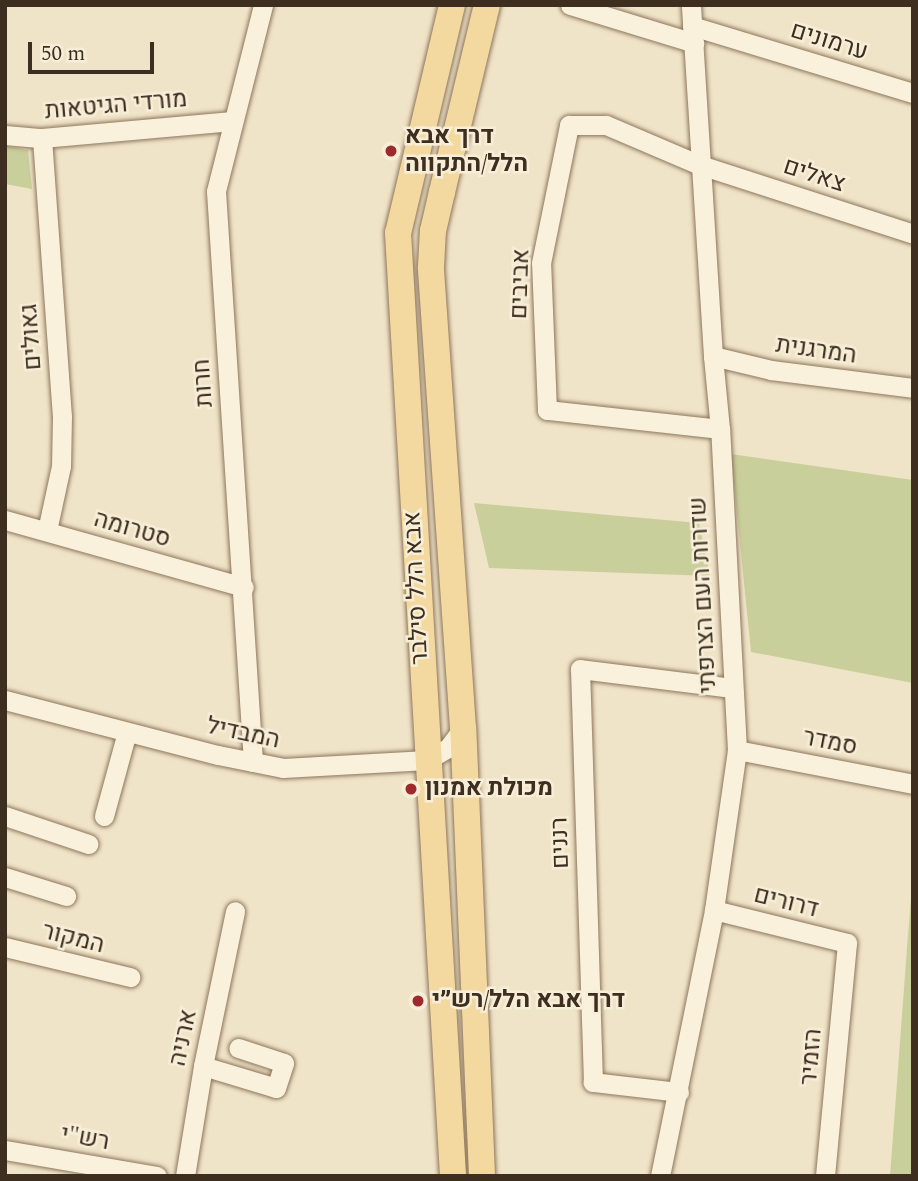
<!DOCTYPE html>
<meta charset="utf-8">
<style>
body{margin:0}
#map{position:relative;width:918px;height:1181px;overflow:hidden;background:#f0e4c8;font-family:Spectral,Heebo,serif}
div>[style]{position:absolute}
.green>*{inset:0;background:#c9cf9b}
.roads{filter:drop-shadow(0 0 2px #8d765c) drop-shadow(0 0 2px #8d765c)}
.minor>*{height:19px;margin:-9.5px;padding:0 9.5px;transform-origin:9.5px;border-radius:9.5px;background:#faf1dc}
.major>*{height:26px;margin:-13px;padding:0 13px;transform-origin:13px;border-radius:13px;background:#f3d9a0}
.dots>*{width:19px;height:19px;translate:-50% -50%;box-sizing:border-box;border:4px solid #f7eed8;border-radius:50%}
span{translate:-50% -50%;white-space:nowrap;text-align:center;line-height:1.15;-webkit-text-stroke:5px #f7eed8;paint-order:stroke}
.street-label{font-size:24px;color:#3d2e20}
.poi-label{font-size:24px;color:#3d2e20;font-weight:700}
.left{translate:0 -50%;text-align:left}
.frame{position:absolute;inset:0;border:7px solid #3d2e20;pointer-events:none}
.scale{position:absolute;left:28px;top:42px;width:126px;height:32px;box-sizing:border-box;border:4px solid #3d2e20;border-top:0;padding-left:9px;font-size:21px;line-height:24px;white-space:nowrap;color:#3d2e20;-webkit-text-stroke:5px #f7eed8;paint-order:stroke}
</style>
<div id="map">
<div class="green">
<i style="clip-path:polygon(5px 146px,28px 150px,32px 189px,5px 184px)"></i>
<i style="clip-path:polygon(731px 454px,913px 480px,913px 683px,751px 652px)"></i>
<i style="clip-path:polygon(474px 503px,699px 523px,710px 576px,489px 568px)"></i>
<i style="clip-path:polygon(913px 873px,913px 1176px,890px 1176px,907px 948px)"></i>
</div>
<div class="roads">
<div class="minor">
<i style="left:570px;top:5px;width:130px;rotate:17deg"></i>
<i style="left:692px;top:26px;width:231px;rotate:16.9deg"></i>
<i style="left:5px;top:135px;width:37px;rotate:5deg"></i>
<i style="left:42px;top:138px;width:191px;rotate:-5.1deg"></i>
<i style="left:42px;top:138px;width:279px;rotate:85.9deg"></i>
<i style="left:62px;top:416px;width:50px;rotate:91.1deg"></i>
<i style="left:61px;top:466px;width:66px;rotate:102.2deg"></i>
<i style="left:713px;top:356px;width:60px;rotate:13.6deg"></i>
<i style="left:771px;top:370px;width:143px;rotate:7.2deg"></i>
<i style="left:720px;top:429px;width:174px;rotate:-173.7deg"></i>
<i style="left:547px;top:410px;width:147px;rotate:-92.3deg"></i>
<i style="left:541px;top:263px;width:141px;rotate:-78.5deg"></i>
<i style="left:569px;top:125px;width:37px"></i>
<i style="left:606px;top:125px;width:102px;rotate:23.1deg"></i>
<i style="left:700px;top:165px;width:224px;rotate:17.9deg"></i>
<i style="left:5px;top:520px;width:248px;rotate:15.7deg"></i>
<i style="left:5px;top:700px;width:220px;rotate:14.5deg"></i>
<i style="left:218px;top:755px;width:66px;rotate:11.3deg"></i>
<i style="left:283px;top:768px;width:144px;rotate:-3.2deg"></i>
<i style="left:427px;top:760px;width:24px;rotate:-30deg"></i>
<i style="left:448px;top:748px;width:25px;rotate:-53deg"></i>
<i style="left:737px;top:750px;width:179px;rotate:10.9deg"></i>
<i style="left:253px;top:762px;width:572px;rotate:-93.71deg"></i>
<i style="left:216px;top:191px;width:192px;rotate:-75.8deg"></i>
<i style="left:5px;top:816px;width:88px;rotate:18.6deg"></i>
<i style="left:104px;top:816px;width:87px;rotate:-74.7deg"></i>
<i style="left:5px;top:877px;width:64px;rotate:17.3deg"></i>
<i style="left:714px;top:910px;width:137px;rotate:13.9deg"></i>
<i style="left:847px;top:943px;width:234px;rotate:95.4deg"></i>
<i style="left:5px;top:947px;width:129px;rotate:13.5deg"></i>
<i style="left:203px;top:1066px;width:76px;rotate:16.8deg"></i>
<i style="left:276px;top:1088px;width:26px;rotate:-72deg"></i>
<i style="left:284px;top:1063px;width:48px;rotate:-161.9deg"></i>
<i style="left:679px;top:1092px;width:87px;rotate:-173.4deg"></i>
<i style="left:593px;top:1082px;width:413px;rotate:-91.8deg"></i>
<i style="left:580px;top:669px;width:154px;rotate:7.1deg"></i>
<i style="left:5px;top:1150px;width:154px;rotate:9.7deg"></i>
<i style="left:185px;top:1176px;width:111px;rotate:-80.7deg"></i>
<i style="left:203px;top:1066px;width:158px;rotate:-78.3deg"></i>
<i style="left:660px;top:1176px;width:271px;rotate:-78.5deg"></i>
<i style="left:714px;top:910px;width:162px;rotate:-81.8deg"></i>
<i style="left:737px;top:750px;width:321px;rotate:-93deg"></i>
<i style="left:720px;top:429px;width:73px;rotate:-95.5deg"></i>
<i style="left:713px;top:356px;width:352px;rotate:-93.6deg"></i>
</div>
<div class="major">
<i style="left:452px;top:5px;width:234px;rotate:103.3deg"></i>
<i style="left:398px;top:233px;width:945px;rotate:86.66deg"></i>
<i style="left:482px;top:1176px;width:448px;rotate:-92.4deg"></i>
<i style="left:463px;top:728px;width:462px;rotate:-94deg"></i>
<i style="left:431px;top:267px;width:36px;rotate:-87deg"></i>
<i style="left:433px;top:231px;width:40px;rotate:-77deg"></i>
<i style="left:442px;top:192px;width:192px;rotate:-76.5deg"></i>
</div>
</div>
<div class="dots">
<i style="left:391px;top:151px;background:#9e2a2b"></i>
<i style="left:411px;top:789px;background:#9e2a2b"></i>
<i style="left:418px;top:1001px;background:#9e2a2b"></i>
</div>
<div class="street-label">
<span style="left:829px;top:42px;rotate:17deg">ערמונים</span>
<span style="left:116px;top:106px;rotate:-5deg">מורדי הגיטאות</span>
<span style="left:814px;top:176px;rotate:18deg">צאלים</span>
<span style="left:521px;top:284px;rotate:-88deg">אביבים</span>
<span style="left:32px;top:337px;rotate:-94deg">גאולים</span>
<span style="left:816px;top:351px;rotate:8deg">המרגנית</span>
<span style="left:204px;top:383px;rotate:-94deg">חרות</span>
<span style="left:132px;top:530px;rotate:16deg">סטרומה</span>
<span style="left:417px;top:588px;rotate:-93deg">אבא הלל סילבר</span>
<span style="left:704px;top:595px;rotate:-93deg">שדרות העם הצרפתי</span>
<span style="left:243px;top:734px;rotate:12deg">המבדיל</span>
<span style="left:830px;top:743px;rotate:11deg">סמדר</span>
<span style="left:561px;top:843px;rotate:-92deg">רננים</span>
<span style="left:786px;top:903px;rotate:14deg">דרורים</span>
<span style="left:73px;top:939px;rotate:14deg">המקור</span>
<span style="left:184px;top:1038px;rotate:-78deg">ארניה</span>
<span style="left:812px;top:1057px;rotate:-85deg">הזמיר</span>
<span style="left:85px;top:1139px;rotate:10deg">רש"י</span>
</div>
<div class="poi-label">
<span class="left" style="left:405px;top:151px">דרך אבא<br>הלל/התקווה</span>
<span class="left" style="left:425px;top:789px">מכולת אמנון</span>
<span class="left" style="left:432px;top:1001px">דרך אבא הלל/רש״י</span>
</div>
<div class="frame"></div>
<div class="scale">50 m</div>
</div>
